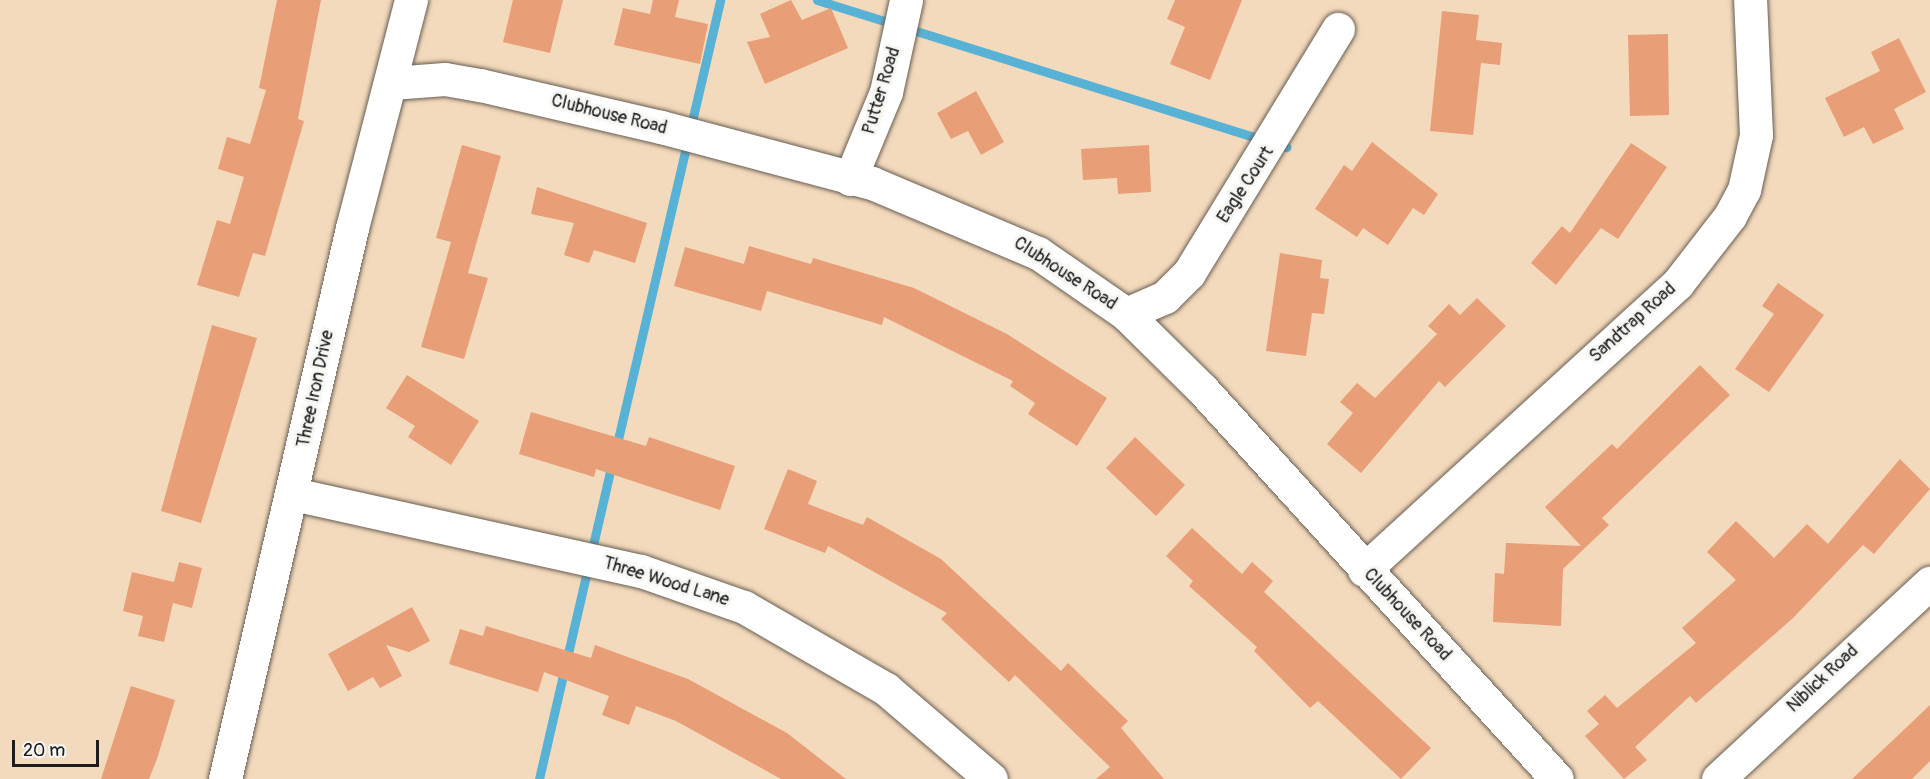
<!DOCTYPE html>
<style>
body{margin:0}
#map{position:relative;width:1930px;height:779px;overflow:hidden;background:#f4dabc;font-family:Pangolin,sans-serif}
div>[style]{position:absolute}
.stream>*{height:9px;margin:-4.5px;padding:0 4.5px;transform-origin:4.5px;border-radius:4.5px;background:#58b2d6}
.building>*{inset:0;background:#e89e77}
.roads{filter:drop-shadow(0 0 2px #685e54) drop-shadow(0 0 2px #685e54)}
.minor>*{height:33px;margin:-16.5px;padding:0 16.5px;transform-origin:16.5px;border-radius:16.5px;background:#fff}
span{translate:-50% -50%;white-space:nowrap;text-align:center;line-height:1.15;-webkit-text-stroke:6px #f6f6f2;paint-order:stroke}
.street-label{font-size:18px;color:#1c1c1c}
.scale{position:absolute;left:12px;top:740px;width:87px;height:27px;box-sizing:border-box;border:3px solid #1c1c1c;border-top:0;padding-left:8px;font-size:18px;line-height:21px;white-space:nowrap;color:#1c1c1c;-webkit-text-stroke:4px #f6f6f2;paint-order:stroke}
</style>
<div id="map">
<div class="stream">
<i style="left:817px;top:0;width:492px;rotate:17.4deg"></i>
<i style="left:616px;top:448px;width:460px;rotate:-76.9deg"></i>
<i style="left:539px;top:779px;width:323px;rotate:-77deg"></i>
</div>
<div class="building">
<i style="clip-path:polygon(277px 0,321px 0,298px 119px,304px 121px,265px 256px,253px 253px,239px 297px,197px 285px,217px 220px,230px 224px,244px 177px,218px 169px,227px 137px,250px 144px,266px 90px,259px 88px)"></i>
<i style="clip-path:polygon(513px 0,563px 0,550px 53px,503px 42px)"></i>
<i style="clip-path:polygon(653px 0,679px 0,675px 17px,708px 24px,700px 64px,614px 45px,623px 8px,650px 14px)"></i>
<i style="clip-path:polygon(791px 0,802px 20px,831px 8px,848px 48px,765px 84px,747px 42px,770px 37px,760px 14px)"></i>
<i style="clip-path:polygon(1175px 0,1242px 0,1210px 80px,1170px 64px,1185px 27px,1167px 19px)"></i>
<i style="clip-path:polygon(1442px 11px,1479px 15px,1476px 40px,1502px 43px,1500px 65px,1481px 63px,1473px 135px,1430px 131px)"></i>
<i style="clip-path:polygon(1668px 34px,1669px 115px,1630px 116px,1628px 35px)"></i>
<i style="clip-path:polygon(1899px 38px,1926px 92px,1894px 109px,1904px 129px,1873px 144px,1864px 127px,1844px 137px,1825px 98px,1880px 71px,1871px 52px)"></i>
<i style="clip-path:polygon(976px 91px,1004px 142px,981px 155px,968px 131px,951px 139px,937px 113px)"></i>
<i style="clip-path:polygon(1372px 142px,1438px 194px,1424px 215px,1413px 208px,1388px 245px,1363px 228px,1357px 237px,1315px 209px,1344px 165px,1352px 171px)"></i>
<i style="clip-path:polygon(1631px 143px,1667px 167px,1618px 239px,1601px 228px,1556px 285px,1531px 263px,1562px 226px,1570px 233px)"></i>
<i style="clip-path:polygon(462px 145px,501px 156px,468px 273px,488px 278px,464px 359px,421px 347px,451px 242px,436px 238px)"></i>
<i style="clip-path:polygon(1149px 145px,1151px 192px,1118px 194px,1117px 178px,1083px 180px,1081px 149px)"></i>
<i style="clip-path:polygon(537px 187px,647px 223px,635px 263px,594px 250px,589px 263px,564px 255px,574px 223px,531px 214px)"></i>
<i style="clip-path:polygon(749px 246px,811px 264px,813px 258px,914px 288px,1007px 334px,1107px 398px,1077px 446px,1028px 414px,1035px 403px,1010px 386px,1013px 381px,884px 317px,882px 325px,767px 291px,761px 311px,674px 286px,685px 247px,744px 264px)"></i>
<i style="clip-path:polygon(1280px 253px,1322px 260px,1320px 278px,1329px 279px,1324px 314px,1312px 313px,1306px 356px,1266px 351px)"></i>
<i style="clip-path:polygon(1778px 283px,1824px 315px,1769px 392px,1735px 369px,1774px 314px,1762px 306px)"></i>
<i style="clip-path:polygon(1477px 298px,1506px 326px,1445px 387px,1439px 381px,1361px 473px,1327px 444px,1353px 413px,1340px 402px,1357px 383px,1375px 398px,1437px 334px,1428px 326px,1449px 304px,1460px 315px)"></i>
<i style="clip-path:polygon(212px 325px,257px 338px,201px 523px,161px 511px)"></i>
<i style="clip-path:polygon(1700px 365px,1730px 395px,1602px 518px,1609px 525px,1563px 569px,1561px 626px,1493px 622px,1495px 573px,1504px 574px,1506px 543px,1581px 546px,1545px 507px,1612px 444px,1617px 449px)"></i>
<i style="clip-path:polygon(407px 375px,479px 421px,451px 465px,408px 437px,415px 426px,386px 408px)"></i>
<i style="clip-path:polygon(531px 412px,646px 446px,649px 437px,735px 466px,720px 510px,596px 469px,594px 477px,519px 454px)"></i>
<i style="clip-path:polygon(1135px 437px,1185px 485px,1156px 516px,1106px 468px)"></i>
<i style="clip-path:polygon(1900px 459px,1930px 489px,1874px 554px,1863px 545px,1793px 618px,1696px 703px,1690px 696px,1635px 747px,1647px 760px,1624px 779px,1585px 736px,1599px 724px,1587px 711px,1605px 695px,1617px 708px,1696px 643px,1682px 628px,1736px 580px,1707px 552px,1736px 521px,1774px 558px,1807px 524px,1828px 544px)"></i>
<i style="clip-path:polygon(788px 469px,817px 481px,808px 504px,863px 525px,867px 517px,941px 559px,1061px 671px,1068px 663px,1128px 721px,1121px 728px,1164px 779px,1096px 779px,1110px 767px,1015px 675px,1009px 682px,941px 619px,947px 613px,828px 546px,825px 553px,764px 529px)"></i>
<i style="clip-path:polygon(1192px 528px,1242px 574px,1252px 562px,1273px 581px,1264px 592px,1431px 748px,1401px 779px,1318px 701px,1310px 708px,1254px 651px,1257px 647px,1189px 586px,1193px 581px,1166px 556px)"></i>
<i style="clip-path:polygon(179px 562px,202px 568px,192px 608px,173px 603px,164px 642px,138px 636px,143px 616px,123px 611px,132px 572px,174px 582px)"></i>
<i style="clip-path:polygon(412px 607px,430px 641px,409px 652px,386px 645px,402px 676px,380px 688px,373px 677px,348px 691px,328px 654px)"></i>
<i style="clip-path:polygon(486px 626px,591px 658px,595px 645px,688px 679px,787px 733px,846px 779px,781px 779px,676px 721px,636px 706px,629px 725px,602px 715px,609px 696px,544px 672px,538px 692px,449px 664px,460px 629px,483px 636px)"></i>
<i style="clip-path:polygon(131px 686px,175px 700px,157px 759px,149px 779px,101px 779px)"></i>
<i style="clip-path:polygon(1930px 705px,1930px 761px,1912px 779px,1852px 779px)"></i>
</div>
<div class="roads">
<div class="minor">
<i style="left:391px;top:83px;width:54px;rotate:-4.2deg"></i>
<i style="left:445px;top:79px;width:36px;rotate:10deg"></i>
<i style="left:480px;top:85px;width:186px;rotate:13.1deg"></i>
<i style="left:661px;top:127px;width:218px;rotate:14.9deg"></i>
<i style="left:872px;top:183px;width:180px;rotate:22.9deg"></i>
<i style="left:1038px;top:253px;width:107px;rotate:34.7deg"></i>
<i style="left:1126px;top:314px;width:107px;rotate:44.6deg"></i>
<i style="left:1202px;top:389px;width:527px;rotate:47.69deg"></i>
<i style="left:850px;top:179px;width:94px;rotate:-67.5deg"></i>
<i style="left:886px;top:92px;width:94px;rotate:-77.7deg"></i>
<i style="left:1126px;top:314px;width:43px;rotate:-23.6deg"></i>
<i style="left:1165px;top:297px;width:34px;rotate:-45deg"></i>
<i style="left:1189px;top:273px;width:286px;rotate:-58.6deg"></i>
<i style="left:293px;top:494px;width:356px;rotate:12.5deg"></i>
<i style="left:641px;top:571px;width:109px;rotate:19.3deg"></i>
<i style="left:744px;top:607px;width:164px;rotate:30deg"></i>
<i style="left:886px;top:689px;width:138px;rotate:40.6deg"></i>
<i style="left:1364px;top:570px;width:425px;rotate:-42.4deg"></i>
<i style="left:1678px;top:283px;width:85px;rotate:-52.2deg"></i>
<i style="left:1730px;top:216px;width:30px;rotate:-62deg"></i>
<i style="left:1744px;top:190px;width:56px;rotate:-77.7deg"></i>
<i style="left:1756px;top:135px;width:135px;rotate:-92.5deg"></i>
<i style="left:225px;top:779px;width:565px;rotate:-77.02deg"></i>
<i style="left:352px;top:228px;width:236px;rotate:-75.5deg"></i>
<i style="left:1718px;top:779px;width:289px;rotate:-42.8deg"></i>
</div>
</div>
<div class="street-label">
<span style="left:882px;top:91px;rotate:-73deg">Putter Road</span>
<span style="left:609px;top:115px;rotate:14deg">Clubhouse Road</span>
<span style="left:1246px;top:185px;rotate:-57deg">Eagle Court</span>
<span style="left:1065px;top:274px;rotate:33deg">Clubhouse Road</span>
<span style="left:1633px;top:323px;rotate:-42deg">Sandtrap Road</span>
<span style="left:316px;top:389px;rotate:-78deg">Three Iron Drive</span>
<span style="left:666px;top:582px;rotate:17deg">Three Wood Lane</span>
<span style="left:1407px;top:615px;rotate:47deg">Clubhouse Road</span>
<span style="left:1823px;top:679px;rotate:-43deg">Niblick Road</span>
</div>
<div class="scale">20 m</div>
</div>
